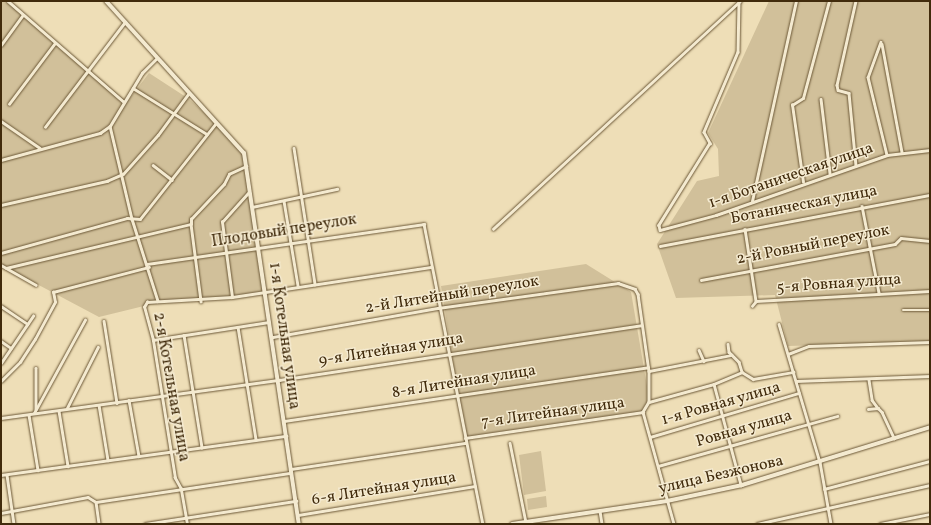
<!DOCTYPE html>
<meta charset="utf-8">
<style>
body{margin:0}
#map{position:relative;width:931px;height:525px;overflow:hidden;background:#eedeb7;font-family:Vollkorn,serif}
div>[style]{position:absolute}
.green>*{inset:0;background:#d1c09a}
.roads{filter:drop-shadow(0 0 1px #6c5837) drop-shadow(0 0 1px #6c5837)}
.street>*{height:2.5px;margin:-1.25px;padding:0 1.25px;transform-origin:1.25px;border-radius:1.25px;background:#f4ead0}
.secondary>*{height:4px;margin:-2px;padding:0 2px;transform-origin:2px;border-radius:2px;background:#f4ead0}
span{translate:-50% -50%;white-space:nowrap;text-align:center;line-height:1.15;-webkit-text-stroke:3px #f4ead0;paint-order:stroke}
.street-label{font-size:16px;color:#412b0c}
.frame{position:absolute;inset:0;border:2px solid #412b0c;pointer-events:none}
</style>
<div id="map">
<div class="green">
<i style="clip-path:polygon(1px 1px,9px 1px,127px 102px,149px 73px,189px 99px,214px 122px,242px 154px,264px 292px,148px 305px,99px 317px,1px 265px)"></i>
<i style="clip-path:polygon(769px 1px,930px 1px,930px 342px,788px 346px,775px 295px,676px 298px,657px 244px,697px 181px,719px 176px,718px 149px,708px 133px)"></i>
<i style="clip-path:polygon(586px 264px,631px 292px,649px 398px,641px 412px,465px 438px,441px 286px)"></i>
<i style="clip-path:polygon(541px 451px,546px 491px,524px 495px,519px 455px)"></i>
<i style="clip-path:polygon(546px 496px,547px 507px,528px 510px,527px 499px)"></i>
</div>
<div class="roads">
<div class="street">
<i style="left:8px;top:1px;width:154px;rotate:41deg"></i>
<i style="left:856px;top:1px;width:86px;rotate:102.7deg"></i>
<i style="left:837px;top:85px;width:5px;rotate:79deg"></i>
<i style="left:838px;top:90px;width:11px;rotate:15deg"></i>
<i style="left:849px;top:93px;width:73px;rotate:84.5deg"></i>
<i style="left:739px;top:2px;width:50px;rotate:91.1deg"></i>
<i style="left:738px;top:52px;width:87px;rotate:113deg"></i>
<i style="left:704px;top:132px;width:13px;rotate:61deg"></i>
<i style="left:710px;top:143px;width:97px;rotate:121.9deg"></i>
<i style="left:659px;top:225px;width:5px;rotate:79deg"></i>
<i style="left:660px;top:230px;width:58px;rotate:-15deg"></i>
<i style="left:716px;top:215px;width:181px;rotate:-19.3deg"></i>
<i style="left:887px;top:155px;width:43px;rotate:-6.6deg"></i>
<i style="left:881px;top:42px;width:37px;rotate:110deg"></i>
<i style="left:868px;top:77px;width:80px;rotate:76.3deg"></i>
<i style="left:882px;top:44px;width:110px;rotate:79.5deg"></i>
<i style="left:1px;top:45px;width:37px;rotate:-54deg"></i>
<i style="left:133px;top:88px;width:87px;rotate:31.9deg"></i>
<i style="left:821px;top:99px;width:75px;rotate:83.1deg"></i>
<i style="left:9px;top:104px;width:76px;rotate:-53deg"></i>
<i style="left:1px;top:121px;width:47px;rotate:34.7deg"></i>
<i style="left:110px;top:126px;width:96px;rotate:76.7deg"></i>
<i style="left:132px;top:219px;width:86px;rotate:72.4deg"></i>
<i style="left:45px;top:127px;width:132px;rotate:-52.7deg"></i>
<i style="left:294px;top:148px;width:138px;rotate:81.2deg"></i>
<i style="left:1px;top:160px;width:103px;rotate:-15.3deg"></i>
<i style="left:100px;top:133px;width:12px;rotate:-35deg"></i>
<i style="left:110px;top:126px;width:62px;rotate:-58.9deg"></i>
<i style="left:142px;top:73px;width:21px;rotate:-45deg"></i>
<i style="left:153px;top:165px;width:24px;rotate:38deg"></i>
<i style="left:803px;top:182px;width:78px;rotate:-98.1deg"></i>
<i style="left:792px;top:105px;width:13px;rotate:-32deg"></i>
<i style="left:803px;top:98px;width:100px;rotate:-75deg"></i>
<i style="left:284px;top:201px;width:86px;rotate:80.6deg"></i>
<i style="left:752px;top:201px;width:205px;rotate:-77.6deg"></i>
<i style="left:1px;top:205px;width:109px;rotate:-12.8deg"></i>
<i style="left:107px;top:181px;width:17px;rotate:-24deg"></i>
<i style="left:123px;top:174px;width:52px;rotate:-48.1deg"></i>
<i style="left:158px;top:135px;width:52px;rotate:-53.6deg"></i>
<i style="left:862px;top:206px;width:89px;rotate:78.9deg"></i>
<i style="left:252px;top:207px;width:87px;rotate:-12deg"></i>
<i style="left:191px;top:224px;width:78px;rotate:82.6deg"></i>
<i style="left:493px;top:229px;width:336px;rotate:-42.7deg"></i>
<i style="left:745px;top:229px;width:73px;rotate:81.3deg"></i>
<i style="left:660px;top:246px;width:275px;rotate:-10.7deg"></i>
<i style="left:1px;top:253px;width:131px;rotate:-15.5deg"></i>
<i style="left:127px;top:218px;width:13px;rotate:4deg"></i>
<i style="left:140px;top:219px;width:122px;rotate:-51.6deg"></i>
<i style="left:147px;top:264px;width:280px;rotate:-8.2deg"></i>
<i style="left:424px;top:224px;width:306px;rotate:78.9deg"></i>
<i style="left:1px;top:265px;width:40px;rotate:29.7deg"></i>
<i style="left:6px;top:268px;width:190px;rotate:-13.4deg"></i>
<i style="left:191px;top:224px;width:5px;rotate:-90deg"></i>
<i style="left:191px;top:219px;width:48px;rotate:-46.7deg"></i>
<i style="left:224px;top:184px;width:11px;rotate:-63deg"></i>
<i style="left:229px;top:174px;width:19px;rotate:-25deg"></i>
<i style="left:701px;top:280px;width:197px;rotate:-10.5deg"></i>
<i style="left:895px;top:244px;width:8px;rotate:-45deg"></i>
<i style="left:901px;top:238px;width:29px;rotate:6deg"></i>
<i style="left:232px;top:297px;width:76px;rotate:-97.6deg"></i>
<i style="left:222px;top:222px;width:40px;rotate:-48deg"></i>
<i style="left:1px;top:306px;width:32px;rotate:34deg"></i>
<i style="left:752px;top:306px;width:6px;rotate:-51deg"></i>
<i style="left:756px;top:301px;width:174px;rotate:-3.3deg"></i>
<i style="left:903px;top:310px;width:27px"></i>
<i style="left:104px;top:321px;width:83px;rotate:81deg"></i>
<i style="left:779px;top:324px;width:144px;rotate:73.5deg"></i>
<i style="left:820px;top:462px;width:63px;rotate:79.9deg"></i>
<i style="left:238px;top:327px;width:114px;rotate:80.9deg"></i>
<i style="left:184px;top:335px;width:114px;rotate:80.9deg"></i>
<i style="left:273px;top:337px;width:168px;rotate:-10deg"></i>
<i style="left:438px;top:308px;width:182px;rotate:-7.9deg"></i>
<i style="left:618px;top:283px;width:18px;rotate:19deg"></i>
<i style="left:635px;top:289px;width:6px;rotate:59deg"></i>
<i style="left:638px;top:294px;width:78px;rotate:81.9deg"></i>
<i style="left:649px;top:371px;width:31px;rotate:90deg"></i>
<i style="left:649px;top:402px;width:12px;rotate:121deg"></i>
<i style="left:153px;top:340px;width:117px;rotate:-8.8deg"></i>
<i style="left:1px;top:341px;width:12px;rotate:35deg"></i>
<i style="left:728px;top:344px;width:8px;rotate:83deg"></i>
<i style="left:729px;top:352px;width:14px;rotate:45deg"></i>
<i style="left:739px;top:362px;width:10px;rotate:73deg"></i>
<i style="left:699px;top:350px;width:12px;rotate:66deg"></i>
<i style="left:788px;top:354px;width:22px;rotate:-21deg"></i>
<i style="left:809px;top:346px;width:121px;rotate:-1.9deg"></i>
<i style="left:1px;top:363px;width:57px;rotate:-55.8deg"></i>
<i style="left:36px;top:368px;width:41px;rotate:90deg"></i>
<i style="left:649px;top:371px;width:84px;rotate:-11deg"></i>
<i style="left:869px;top:380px;width:20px;rotate:81deg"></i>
<i style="left:872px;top:400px;width:10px;rotate:53deg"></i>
<i style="left:1px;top:381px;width:27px;rotate:-45deg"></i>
<i style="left:20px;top:362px;width:27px;rotate:-57deg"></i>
<i style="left:35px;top:339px;width:42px;rotate:-61.6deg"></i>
<i style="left:55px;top:302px;width:10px;rotate:-101deg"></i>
<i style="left:53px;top:292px;width:99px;rotate:-14.6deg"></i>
<i style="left:796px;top:381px;width:134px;rotate:-2.1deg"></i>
<i style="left:714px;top:384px;width:105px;rotate:75deg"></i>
<i style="left:129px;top:400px;width:57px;rotate:79.9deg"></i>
<i style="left:649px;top:402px;width:67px;rotate:-15.5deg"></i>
<i style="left:714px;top:384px;width:30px;rotate:-23deg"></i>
<i style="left:742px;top:372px;width:13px;rotate:32deg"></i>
<i style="left:753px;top:379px;width:41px;rotate:-9.9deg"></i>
<i style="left:99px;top:405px;width:56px;rotate:80.7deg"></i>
<i style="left:67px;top:408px;width:68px;rotate:-63.1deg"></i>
<i style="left:868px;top:409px;width:10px;rotate:-6deg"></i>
<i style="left:878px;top:408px;width:6px;rotate:45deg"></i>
<i style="left:882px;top:412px;width:29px;rotate:65deg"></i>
<i style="left:59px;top:411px;width:56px;rotate:80.7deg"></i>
<i style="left:643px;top:412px;width:116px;rotate:74.5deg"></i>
<i style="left:34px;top:413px;width:106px;rotate:-61.3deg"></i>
<i style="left:29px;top:415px;width:56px;rotate:80.7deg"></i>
<i style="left:1px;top:418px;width:281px;rotate:-7.8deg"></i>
<i style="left:279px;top:380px;width:366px;rotate:-8.6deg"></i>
<i style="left:284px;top:421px;width:368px;rotate:-8.4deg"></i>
<i style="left:650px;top:437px;width:155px;rotate:-16.5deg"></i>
<i style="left:465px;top:438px;width:180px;rotate:-8.3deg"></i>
<i style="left:510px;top:443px;width:81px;rotate:78.6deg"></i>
<i style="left:658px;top:466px;width:186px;rotate:-15.6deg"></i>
<i style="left:291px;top:469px;width:177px;rotate:-8.5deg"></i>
<i style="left:1px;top:475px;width:288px;rotate:-7.8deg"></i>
<i style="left:7px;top:475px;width:49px;rotate:81.9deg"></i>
<i style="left:824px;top:489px;width:110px;rotate:-14.8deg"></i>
<i style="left:96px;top:502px;width:22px;rotate:82deg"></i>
<i style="left:600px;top:511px;width:13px;rotate:81deg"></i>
<i style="left:1px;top:513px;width:88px;rotate:-10.4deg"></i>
<i style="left:88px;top:497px;width:9px;rotate:32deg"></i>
<i style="left:96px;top:502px;width:197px;rotate:-8.5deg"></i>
<i style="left:298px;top:515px;width:179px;rotate:-9.3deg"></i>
<i style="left:145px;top:524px;width:153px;rotate:-8.7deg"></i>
<i style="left:187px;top:524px;width:36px;rotate:-100deg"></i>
<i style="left:181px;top:489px;width:13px;rotate:-119deg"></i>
<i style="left:175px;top:478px;width:140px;rotate:-99.1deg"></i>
<i style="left:153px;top:340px;width:34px;rotate:-105deg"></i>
<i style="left:144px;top:307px;width:6px;rotate:-59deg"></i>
<i style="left:147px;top:302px;width:85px;rotate:-3.4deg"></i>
<i style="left:232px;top:297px;width:201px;rotate:-8.6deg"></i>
<i style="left:757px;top:524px;width:177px;rotate:-12.7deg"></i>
<i style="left:880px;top:524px;width:51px;rotate:-11.3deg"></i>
</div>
<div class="secondary">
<i style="left:106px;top:1px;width:205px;rotate:47.8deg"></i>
<i style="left:244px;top:153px;width:375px;rotate:81.6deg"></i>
<i style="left:512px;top:524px;width:157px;rotate:-8.4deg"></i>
<i style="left:667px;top:501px;width:77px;rotate:-12deg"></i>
<i style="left:742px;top:485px;width:197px;rotate:-17.1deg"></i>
</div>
</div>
<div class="street-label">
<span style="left:791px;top:176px;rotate:-19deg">1-я Ботаническая улица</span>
<span style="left:804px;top:205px;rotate:-11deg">Ботаническая улица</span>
<span style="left:284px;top:231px;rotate:-9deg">Плодовый переулок</span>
<span style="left:813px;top:245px;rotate:-11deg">2-й Ровный переулок</span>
<span style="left:839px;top:284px;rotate:-4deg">5-я Ровная улица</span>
<span style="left:452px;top:295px;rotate:-9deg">2-й Литейный переулок</span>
<span style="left:284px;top:336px;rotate:82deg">1-я Котельная улица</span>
<span style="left:391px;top:350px;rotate:-9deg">9-я Литейная улица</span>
<span style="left:464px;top:382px;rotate:-9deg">8-я Литейная улица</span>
<span style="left:171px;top:387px;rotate:80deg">2-я Котельная улица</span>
<span style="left:721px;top:404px;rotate:-16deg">1-я Ровная улица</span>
<span style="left:553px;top:413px;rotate:-8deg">7-я Литейная улица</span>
<span style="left:744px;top:429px;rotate:-16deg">Ровная улица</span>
<span style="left:721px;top:475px;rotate:-13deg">улица Безжонова</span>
<span style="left:384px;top:489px;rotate:-9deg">6-я Литейная улица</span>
</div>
<div class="frame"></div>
</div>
